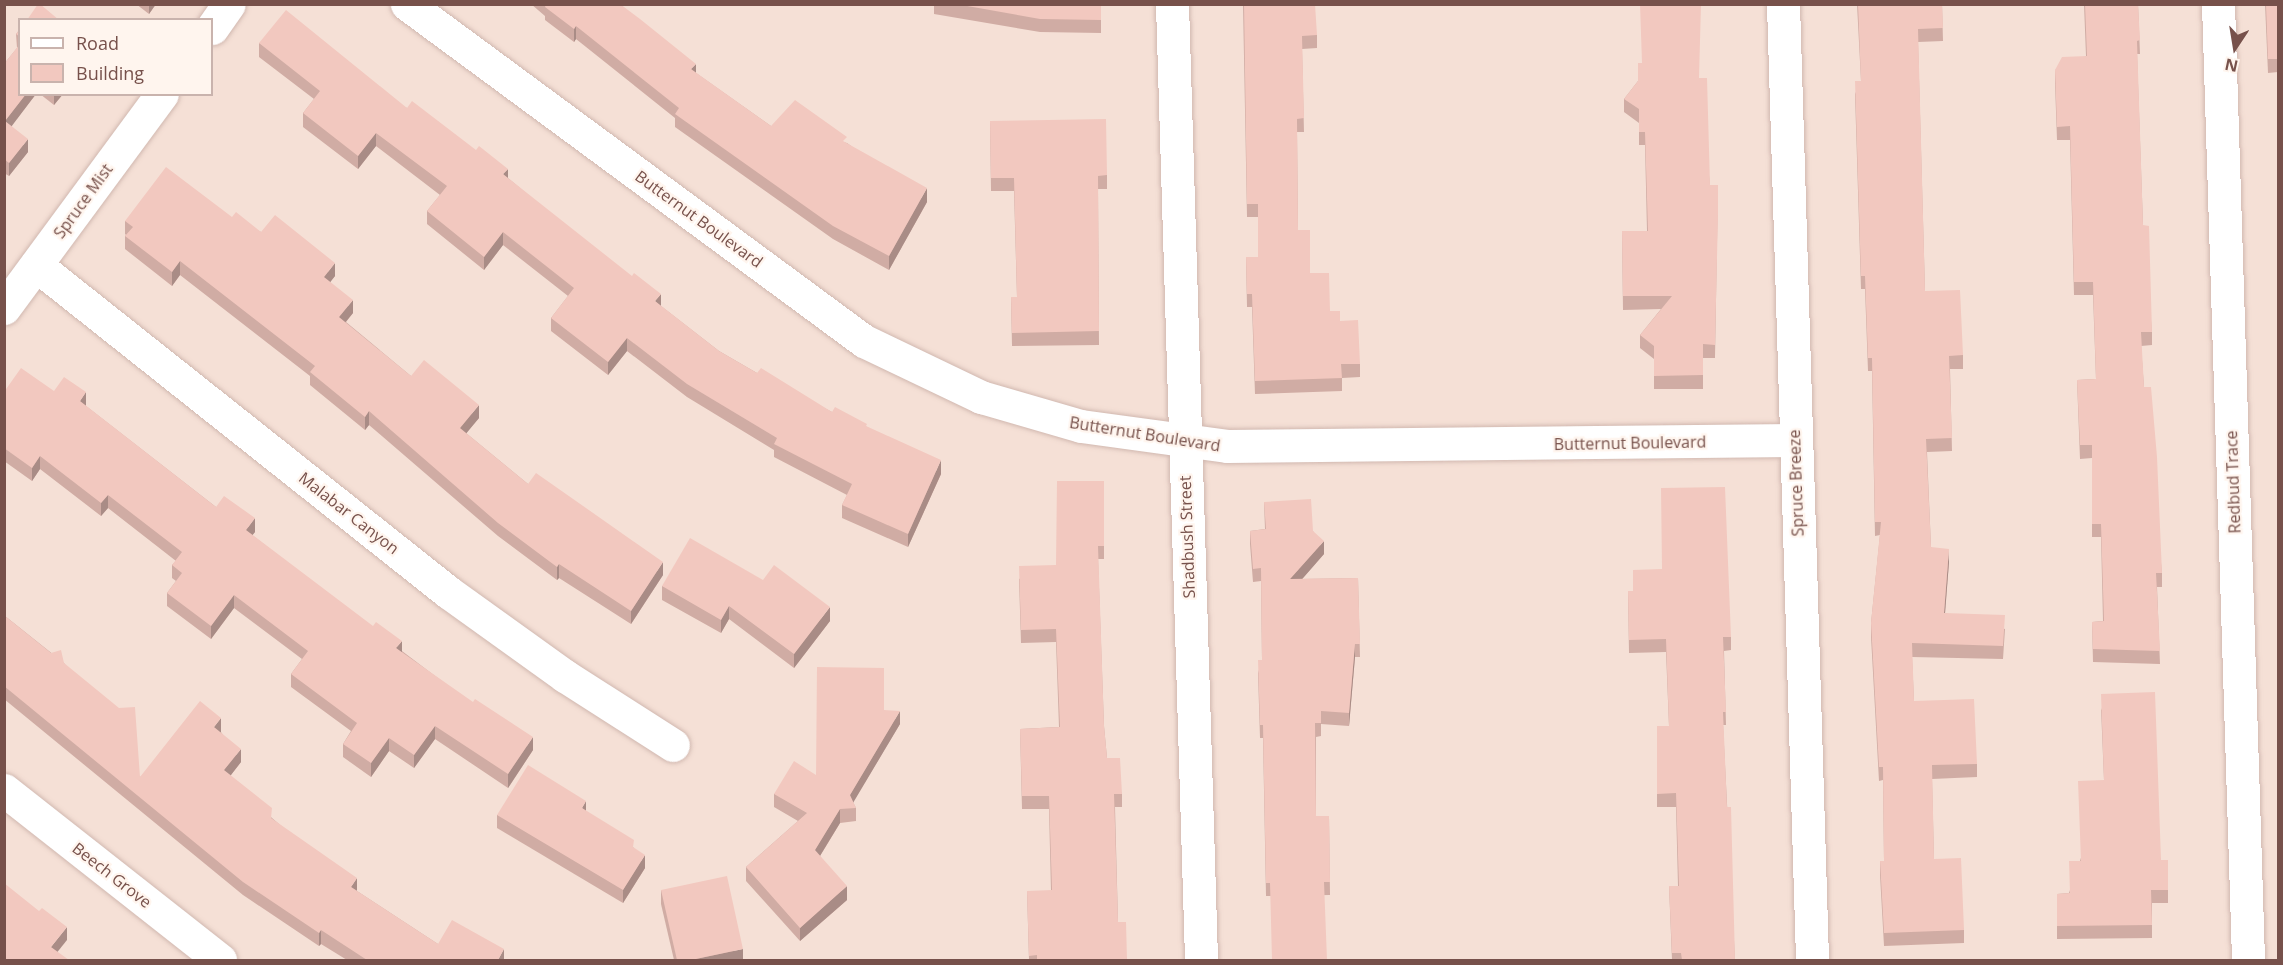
<!DOCTYPE html>
<style>
body{margin:0}
#map{position:relative;width:2283px;height:965px;overflow:hidden;background:#fdf0e8;font-family:"Open Sans",sans-serif}
div>[style]{position:absolute}
.residential>*{inset:0;background:#f5e0d6}
.roads{filter:drop-shadow(0 0 2px #d1b8b0) drop-shadow(0 0 2px #d1b8b0)}
.street>*{height:33px;margin:-16.5px;padding:0 16.5px;transform-origin:16.5px;border-radius:16.5px;background:#fff}
.wall>*{inset:0;background:#d0aca4}
.shaded-wall>*{inset:0;background:#a98c86}
.building>*{inset:0;background:#f2c8bf}
span{translate:-50% -50%;white-space:nowrap;text-align:center;line-height:1.15;-webkit-text-stroke:4.5px #fff5ee;paint-order:stroke}
.street-label{font-size:16px;color:#77514b}
.frame{position:absolute;inset:0;border:6px solid #77514b;pointer-events:none}
.legend{position:absolute;left:18px;top:18px;width:195px;height:78px;box-sizing:border-box;background:#fff5ee;border:2px solid #c9b3ad;margin:0;padding:8px 10px;list-style:none;font-size:18px;color:#77514b}
.legend li{display:flex;align-items:center;gap:12px;height:30px}
.legend b{width:30px;border:2px solid #c9b3ad}
.north{position:absolute;left:2205px;top:18px;width:60px;height:60px;-webkit-text-stroke:4px #fff5ee;paint-order:stroke;rotate:192deg;font-size:16px;font-weight:700;line-height:24px;text-align:center;color:#77514b}
.north::after{content:'';display:block;margin:auto;width:21px;height:27px;background:#77514b;clip-path:polygon(50% 0,100% 100%,50% 72%,0 100%)}
</style>
<div id="map">
<div class="residential">
<i style="clip-path:polygon(evenodd,5px 5px,2278px 5px,2278px 960px,5px 960px,5px 5px,20px 20px,212px 20px,212px 94px,20px 94px,20px 20px)"></i>
</div>
<div class="roads">
<div class="street">
<i style="left:407px;top:4px;width:568px;rotate:36.41deg"></i>
<i style="left:864px;top:341px;width:130px;rotate:25.6deg"></i>
<i style="left:981px;top:397px;width:104px;rotate:16.2deg"></i>
<i style="left:1081px;top:426px;width:147px;rotate:7.8deg"></i>
<i style="left:1227px;top:446px;width:568px;rotate:-0.61deg"></i>
<i style="left:1172px;top:4px;width:956px;rotate:88.26deg"></i>
<i style="left:1783px;top:4px;width:956px;rotate:88.26deg"></i>
<i style="left:2218px;top:4px;width:956px;rotate:88.2deg"></i>
<i style="left:212px;top:28px;width:29px;rotate:-55deg"></i>
<i style="left:36px;top:265px;width:526px;rotate:38.44deg"></i>
<i style="left:448px;top:592px;width:144px;rotate:35.7deg"></i>
<i style="left:565px;top:676px;width:128px;rotate:32.6deg"></i>
<i style="left:4px;top:308px;width:266px;rotate:-53.6deg"></i>
<i style="left:4px;top:790px;width:275px;rotate:38.2deg"></i>
</div>
</div>
<div class="wall">
<i style="clip-path:polygon(136px 4px,156px 4px,149px 14px)"></i>
<i style="clip-path:polygon(531px 4px,620px 4px,696px 73px,771px 126px,847px 143px,927px 202px,889px 270px,833px 239px,675px 127px,675px 118px,576px 39px,574px 42px,545px 20px,545px 16px)"></i>
<i style="clip-path:polygon(934px 4px,1101px 4px,1101px 33px,1040px 32px,934px 14px)"></i>
<i style="clip-path:polygon(1243px 4px,1317px 35px,1317px 48px,1302px 49px,1304px 132px,1297px 132px,1298px 230px,1310px 273px,1330px 311px,1340px 321px,1360px 364px,1360px 377px,1342px 378px,1342px 391px,1255px 394px,1252px 307px,1247px 307px,1246px 257px,1258px 257px,1258px 217px,1247px 217px)"></i>
<i style="clip-path:polygon(1857px 4px,1942px 4px,1943px 41px,1918px 42px,1925px 291px,1963px 355px,1963px 369px,1950px 369px,1952px 451px,1927px 452px,1931px 547px,1949px 562px,1945px 613px,2005px 629px,2003px 659px,1912px 657px,1914px 701px,1977px 764px,1977px 777px,1932px 779px,1934px 859px,1964px 930px,1964px 943px,1884px 946px,1880px 875px,1880px 861px,1884px 861px,1883px 780px,1879px 781px,1871px 637px,1871px 623px,1880px 535px,1875px 536px,1872px 371px,1868px 371px,1865px 289px,1861px 289px,1855px 94px,1861px 81px)"></i>
<i style="clip-path:polygon(2084px 4px,2138px 4px,2140px 54px,2137px 54px,2143px 225px,2152px 332px,2152px 345px,2141px 346px,2144px 387px,2162px 573px,2162px 587px,2157px 587px,2160px 664px,2093px 662px,2092px 622px,2103px 621px,2101px 537px,2092px 537px,2092px 458px,2080px 459px,2077px 380px,2096px 379px,2093px 295px,2074px 295px,2070px 140px,2057px 140px,2055px 83px,2055px 70px,2086px 56px)"></i>
<i style="clip-path:polygon(2265px 4px,2278px 4px,2278px 72px,2268px 73px)"></i>
<i style="clip-path:polygon(20px 29px,20px 94px,36px 94px,11px 126px,28px 152px,9px 176px,4px 173px,4px 64px,17px 48px,16px 34px)"></i>
<i style="clip-path:polygon(259px 43px,407px 108px,508px 178px,661px 306px,719px 351px,757px 373px,832px 412px,867px 427px,941px 474px,908px 547px,842px 518px,842px 505px,847px 495px,774px 457px,774px 450px,687px 397px,627px 351px,608px 375px,551px 331px,551px 318px,568px 296px,503px 245px,484px 270px,427px 224px,427px 211px,440px 195px,376px 146px,358px 169px,303px 127px,303px 113px,314px 99px,259px 57px)"></i>
<i style="clip-path:polygon(1699px 78px,1710px 185px,1718px 185px,1715px 358px,1703px 358px,1703px 389px,1654px 389px,1654px 359px,1640px 348px,1640px 335px,1661px 309px,1623px 310px,1622px 231px,1647px 231px,1645px 145px,1639px 145px,1639px 123px,1624px 112px,1624px 99px,1638px 81px)"></i>
<i style="clip-path:polygon(40px 94px,63px 94px,54px 105px)"></i>
<i style="clip-path:polygon(990px 121px,1107px 175px,1107px 189px,1098px 189px,1099px 345px,1012px 346px,1011px 297px,1017px 297px,1014px 191px,991px 191px)"></i>
<i style="clip-path:polygon(232px 217px,261px 232px,335px 276px,330px 282px,353px 313px,346px 322px,411px 376px,479px 418px,466px 433px,528px 484px,663px 575px,631px 624px,559px 578px,557px 580px,498px 536px,369px 425px,365px 430px,310px 385px,310px 376px,180px 275px,172px 286px,125px 249px,125px 236px,126px 235px,125px 234px,125px 221px)"></i>
<i style="clip-path:polygon(54px 391px,86px 405px,86px 406px,216px 507px,255px 532px,252px 535px,402px 651px,533px 750px,508px 788px,435px 739px,414px 768px,389px 751px,371px 777px,343px 757px,343px 744px,351px 731px,291px 687px,291px 674px,302px 659px,234px 608px,211px 639px,167px 606px,167px 593px,176px 581px,172px 578px,172px 565px,176px 561px,108px 508px,101px 516px,40px 469px,32px 481px,4px 461px,4px 392px)"></i>
<i style="clip-path:polygon(1104px 481px,1104px 559px,1098px 559px,1104px 726px,1107px 758px,1122px 794px,1122px 807px,1115px 807px,1118px 922px,1127px 960px,1029px 960px,1027px 891px,1051px 891px,1049px 809px,1022px 809px,1020px 729px,1059px 727px,1056px 642px,1021px 643px,1019px 579px,1056px 565px)"></i>
<i style="clip-path:polygon(1264px 502px,1313px 531px,1324px 554px,1302px 579px,1358px 578px,1360px 657px,1355px 657px,1349px 726px,1321px 724px,1321px 736px,1316px 737px,1316px 816px,1329px 816px,1330px 895px,1266px 896px,1263px 738px,1260px 738px,1258px 673px,1262px 660px,1261px 581px,1253px 582px,1250px 544px,1250px 531px,1265px 529px)"></i>
<i style="clip-path:polygon(1633px 570px,1731px 637px,1731px 650px,1724px 651px,1726px 725px,1723px 725px,1735px 960px,1672px 960px,1669px 886px,1678px 886px,1676px 807px,1657px 807px,1657px 726px,1669px 726px,1666px 652px,1629px 653px,1628px 591px,1633px 591px)"></i>
<i style="clip-path:polygon(662px 586px,830px 621px,794px 668px,729px 619px,721px 633px,662px 600px)"></i>
<i style="clip-path:polygon(4px 614px,5px 616px,64px 663px,140px 777px,221px 732px,241px 762px,230px 776px,272px 818px,357px 891px,438px 944px,504px 960px,347px 960px,321px 944px,319px 946px,243px 895px,4px 699px)"></i>
<i style="clip-path:polygon(2101px 708px,2161px 860px,2168px 860px,2168px 903px,2152px 903px,2152px 938px,2057px 939px,2057px 894px,2069px 893px,2080px 861px,2104px 780px)"></i>
<i style="clip-path:polygon(884px 710px,900px 724px,853px 802px,856px 808px,856px 821px,840px 823px,820px 856px,847px 900px,800px 941px,746px 881px,746px 867px,798px 821px,774px 807px,774px 794px,816px 775px)"></i>
<i style="clip-path:polygon(586px 811px,634px 848px,645px 868px,623px 903px,497px 828px,497px 815px)"></i>
<i style="clip-path:polygon(661px 890px,743px 960px,674px 960px,661px 904px)"></i>
</div>
<div class="shaded-wall">
<i style="clip-path:polygon(149px 4px,156px 4px,149px 14px)"></i>
<i style="clip-path:polygon(576px 26px,576px 39px,574px 42px,574px 29px)"></i>
<i style="clip-path:polygon(696px 64px,696px 77px,691px 69px)"></i>
<i style="clip-path:polygon(26px 94px,36px 94px,5px 135px,5px 121px)"></i>
<i style="clip-path:polygon(54px 94px,63px 94px,54px 105px)"></i>
<i style="clip-path:polygon(376px 133px,376px 146px,358px 169px,358px 156px)"></i>
<i style="clip-path:polygon(28px 139px,28px 152px,9px 176px,9px 163px)"></i>
<i style="clip-path:polygon(508px 169px,508px 182px,503px 174px)"></i>
<i style="clip-path:polygon(927px 188px,927px 202px,889px 270px,889px 256px)"></i>
<i style="clip-path:polygon(503px 232px,503px 245px,484px 270px,484px 257px)"></i>
<i style="clip-path:polygon(180px 261px,180px 275px,172px 286px,172px 272px)"></i>
<i style="clip-path:polygon(335px 263px,335px 276px,324px 290px,324px 277px)"></i>
<i style="clip-path:polygon(661px 294px,661px 307px,655px 301px)"></i>
<i style="clip-path:polygon(353px 300px,353px 313px,339px 330px,339px 317px)"></i>
<i style="clip-path:polygon(627px 338px,627px 351px,608px 375px,608px 362px)"></i>
<i style="clip-path:polygon(86px 392px,86px 405px,80px 414px,80px 401px)"></i>
<i style="clip-path:polygon(479px 405px,479px 418px,460px 441px,460px 428px)"></i>
<i style="clip-path:polygon(369px 411px,369px 425px,365px 430px,365px 417px)"></i>
<i style="clip-path:polygon(40px 456px,40px 469px,32px 481px,32px 468px)"></i>
<i style="clip-path:polygon(941px 460px,941px 474px,908px 547px,908px 534px)"></i>
<i style="clip-path:polygon(108px 495px,108px 508px,101px 516px,101px 503px)"></i>
<i style="clip-path:polygon(255px 518px,255px 532px,246px 543px,246px 530px)"></i>
<i style="clip-path:polygon(1324px 541px,1324px 554px,1290px 593px,1290px 579px)"></i>
<i style="clip-path:polygon(1949px 549px,1949px 562px,1944px 626px,1944px 613px)"></i>
<i style="clip-path:polygon(663px 562px,663px 575px,631px 624px,631px 611px)"></i>
<i style="clip-path:polygon(559px 564px,559px 578px,557px 580px,557px 567px)"></i>
<i style="clip-path:polygon(234px 595px,234px 608px,211px 639px,211px 626px)"></i>
<i style="clip-path:polygon(729px 606px,729px 619px,721px 633px,721px 620px)"></i>
<i style="clip-path:polygon(830px 607px,830px 621px,794px 668px,794px 654px)"></i>
<i style="clip-path:polygon(402px 641px,402px 654px,396px 648px)"></i>
<i style="clip-path:polygon(1355px 644px,1355px 657px,1349px 726px,1349px 713px)"></i>
<i style="clip-path:polygon(900px 711px,900px 724px,850px 808px,850px 795px)"></i>
<i style="clip-path:polygon(221px 718px,221px 732px,214px 740px,214px 727px)"></i>
<i style="clip-path:polygon(435px 726px,435px 739px,414px 768px,414px 755px)"></i>
<i style="clip-path:polygon(533px 737px,533px 750px,508px 788px,508px 774px)"></i>
<i style="clip-path:polygon(389px 738px,389px 751px,371px 777px,371px 763px)"></i>
<i style="clip-path:polygon(241px 749px,241px 762px,224px 784px,224px 770px)"></i>
<i style="clip-path:polygon(586px 801px,586px 814px,582px 808px)"></i>
<i style="clip-path:polygon(840px 809px,840px 823px,815px 864px,815px 850px)"></i>
<i style="clip-path:polygon(645px 855px,645px 868px,623px 903px,623px 890px)"></i>
<i style="clip-path:polygon(357px 878px,357px 891px,351px 887px)"></i>
<i style="clip-path:polygon(847px 886px,847px 900px,800px 941px,800px 928px)"></i>
<i style="clip-path:polygon(67px 927px,67px 940px,51px 960px,51px 947px)"></i>
<i style="clip-path:polygon(321px 930px,321px 944px,319px 946px,319px 933px)"></i>
<i style="clip-path:polygon(504px 949px,504px 960px,498px 960px)"></i>
<i style="clip-path:polygon(743px 949px,743px 960px,691px 960px)"></i>
</div>
<div class="building">
<i style="clip-path:polygon(38px 4px,40px 4px,59px 20px,27px 20px)"></i>
<i style="clip-path:polygon(546px 4px,620px 4px,640px 19px,696px 64px,691px 69px,771px 126px,795px 100px,847px 137px,843px 141px,927px 188px,889px 256px,833px 226px,675px 114px,679px 108px,576px 26px,574px 29px,545px 7px)"></i>
<i style="clip-path:polygon(956px 4px,1101px 4px,1101px 20px,1040px 19px)"></i>
<i style="clip-path:polygon(1244px 4px,1315px 4px,1317px 35px,1302px 36px,1304px 118px,1297px 119px,1298px 230px,1310px 230px,1310px 273px,1329px 273px,1330px 311px,1340px 311px,1340px 321px,1358px 320px,1360px 364px,1341px 364px,1342px 378px,1255px 381px,1252px 294px,1247px 294px,1246px 257px,1258px 257px,1258px 204px,1247px 204px)"></i>
<i style="clip-path:polygon(1640px 4px,1701px 4px,1699px 78px,1707px 78px,1710px 185px,1718px 185px,1718px 214px,1715px 345px,1703px 344px,1703px 375px,1654px 376px,1654px 346px,1640px 335px,1672px 296px,1623px 296px,1622px 231px,1648px 231px,1645px 132px,1639px 132px,1639px 109px,1624px 99px,1638px 81px,1638px 63px,1642px 63px)"></i>
<i style="clip-path:polygon(1858px 4px,1942px 4px,1943px 28px,1918px 29px,1925px 291px,1960px 290px,1963px 355px,1949px 356px,1952px 438px,1926px 439px,1931px 547px,1949px 549px,1944px 613px,2005px 615px,2003px 646px,1912px 643px,1914px 701px,1974px 699px,1977px 764px,1932px 765px,1934px 859px,1961px 858px,1964px 930px,1884px 933px,1880px 861px,1884px 861px,1883px 767px,1879px 767px,1871px 623px,1881px 522px,1875px 522px,1872px 358px,1868px 358px,1865px 276px,1861px 276px,1855px 81px,1861px 81px)"></i>
<i style="clip-path:polygon(2085px 4px,2138px 4px,2140px 40px,2137px 41px,2143px 225px,2149px 226px,2152px 332px,2141px 332px,2144px 387px,2151px 387px,2157px 457px,2162px 573px,2156px 573px,2160px 651px,2093px 649px,2092px 622px,2104px 621px,2101px 524px,2092px 524px,2092px 445px,2080px 445px,2077px 380px,2096px 379px,2093px 282px,2074px 282px,2070px 126px,2057px 127px,2055px 70px,2062px 57px,2087px 56px)"></i>
<i style="clip-path:polygon(2266px 4px,2278px 4px,2278px 59px,2268px 59px)"></i>
<i style="clip-path:polygon(286px 10px,407px 108px,412px 101px,476px 150px,479px 146px,508px 169px,503px 174px,632px 276px,634px 273px,661px 294px,655px 301px,719px 351px,757px 373px,761px 368px,832px 412px,835px 407px,867px 424px,866px 426px,941px 460px,908px 534px,842px 505px,852px 484px,774px 444px,777px 438px,687px 384px,627px 338px,608px 362px,551px 318px,574px 288px,503px 232px,484px 257px,427px 211px,447px 186px,376px 133px,358px 156px,303px 113px,320px 91px,259px 43px)"></i>
<i style="clip-path:polygon(20px 29px,20px 37px,16px 34px)"></i>
<i style="clip-path:polygon(20px 44px,20px 94px,26px 94px,5px 121px,28px 139px,9px 163px,4px 159px,4px 64px)"></i>
<i style="clip-path:polygon(1106px 119px,1107px 175px,1098px 176px,1099px 331px,1012px 333px,1011px 297px,1017px 297px,1014px 178px,991px 178px,990px 121px)"></i>
<i style="clip-path:polygon(166px 167px,232px 217px,236px 212px,261px 232px,275px 215px,335px 263px,324px 277px,353px 300px,339px 317px,411px 376px,424px 360px,479px 405px,460px 428px,528px 484px,536px 473px,663px 562px,631px 611px,559px 564px,557px 567px,498px 523px,369px 411px,365px 417px,310px 372px,315px 366px,180px 261px,172px 272px,125px 236px,133px 227px,125px 221px)"></i>
<i style="clip-path:polygon(21px 368px,54px 391px,64px 377px,86px 392px,80px 401px,216px 507px,224px 496px,255px 518px,246px 530px,373px 626px,376px 622px,402px 641px,396px 648px,473px 702px,475px 699px,533px 737px,508px 774px,435px 726px,414px 755px,389px 738px,371px 763px,343px 744px,357px 723px,291px 674px,308px 651px,234px 595px,211px 626px,167px 593px,182px 573px,172px 565px,182px 552px,108px 495px,101px 503px,40px 456px,32px 468px,4px 448px,4px 392px)"></i>
<i style="clip-path:polygon(1057px 481px,1104px 481px,1104px 546px,1098px 546px,1104px 726px,1107px 758px,1120px 758px,1122px 794px,1114px 794px,1118px 922px,1126px 922px,1127px 960px,1037px 960px,1037px 955px,1029px 956px,1027px 891px,1052px 890px,1049px 796px,1022px 796px,1020px 729px,1060px 727px,1056px 629px,1021px 630px,1019px 566px,1056px 565px)"></i>
<i style="clip-path:polygon(1725px 487px,1731px 637px,1723px 637px,1726px 712px,1723px 712px,1727px 807px,1731px 807px,1735px 960px,1682px 960px,1681px 953px,1672px 953px,1669px 886px,1679px 886px,1676px 793px,1657px 794px,1657px 726px,1669px 726px,1666px 639px,1629px 640px,1628px 591px,1633px 591px,1633px 570px,1662px 569px,1661px 488px)"></i>
<i style="clip-path:polygon(1311px 499px,1313px 531px,1324px 541px,1290px 579px,1358px 578px,1360px 644px,1355px 644px,1349px 713px,1321px 711px,1321px 723px,1315px 723px,1316px 816px,1329px 816px,1330px 882px,1324px 882px,1327px 960px,1272px 960px,1270px 883px,1266px 883px,1263px 725px,1260px 725px,1258px 660px,1262px 660px,1261px 568px,1253px 569px,1250px 531px,1266px 529px,1264px 502px)"></i>
<i style="clip-path:polygon(690px 538px,763px 580px,774px 565px,830px 607px,794px 654px,729px 606px,721px 620px,662px 586px)"></i>
<i style="clip-path:polygon(4px 614px,5px 616px,51px 653px,61px 650px,64px 663px,119px 708px,135px 707px,140px 777px,200px 701px,221px 718px,214px 727px,241px 749px,224px 770px,272px 808px,271px 818px,357px 878px,351px 887px,438px 944px,452px 920px,504px 949px,498px 960px,367px 960px,321px 930px,319px 933px,243px 882px,4px 686px)"></i>
<i style="clip-path:polygon(817px 667px,884px 668px,884px 710px,900px 711px,850px 795px,856px 808px,840px 809px,815px 850px,847px 886px,800px 928px,746px 867px,807px 813px,774px 794px,794px 761px,816px 775px)"></i>
<i style="clip-path:polygon(2155px 692px,2161px 860px,2168px 860px,2168px 890px,2151px 890px,2152px 925px,2057px 926px,2057px 894px,2070px 893px,2069px 861px,2081px 861px,2078px 781px,2104px 780px,2101px 694px)"></i>
<i style="clip-path:polygon(528px 765px,586px 801px,582px 808px,634px 840px,633px 847px,645px 855px,623px 890px,497px 815px)"></i>
<i style="clip-path:polygon(727px 876px,743px 949px,691px 960px,677px 960px,661px 890px)"></i>
<i style="clip-path:polygon(4px 883px,39px 911px,42px 908px,67px 927px,51px 947px,69px 960px,4px 960px)"></i>
</div>
<div class="street-label">
<span style="left:83px;top:201px;rotate:-54deg">Spruce Mist</span>
<span style="left:699px;top:219px;rotate:36deg">Butternut Boulevard</span>
<span style="left:1145px;top:434px;rotate:9deg">Butternut Boulevard</span>
<span style="left:1630px;top:443px;rotate:-1deg">Butternut Boulevard</span>
<span style="left:2233px;top:482px;rotate:-92deg">Redbud Trace</span>
<span style="left:1796px;top:483px;rotate:-92deg">Spruce Breeze</span>
<span style="left:349px;top:513px;rotate:38deg">Malabar Canyon</span>
<span style="left:1187px;top:537px;rotate:-92deg">Shadbush Street</span>
<span style="left:112px;top:875px;rotate:38deg">Beech Grove</span>
</div>
<div class="frame"></div>
<ul class="legend">
<li><b style="height:8px;background:#fff"></b>Road</li>
<li><b style="height:16px;background:#f2c8bf"></b>Building</li>
</ul>
<div class="north">N</div>
</div>
